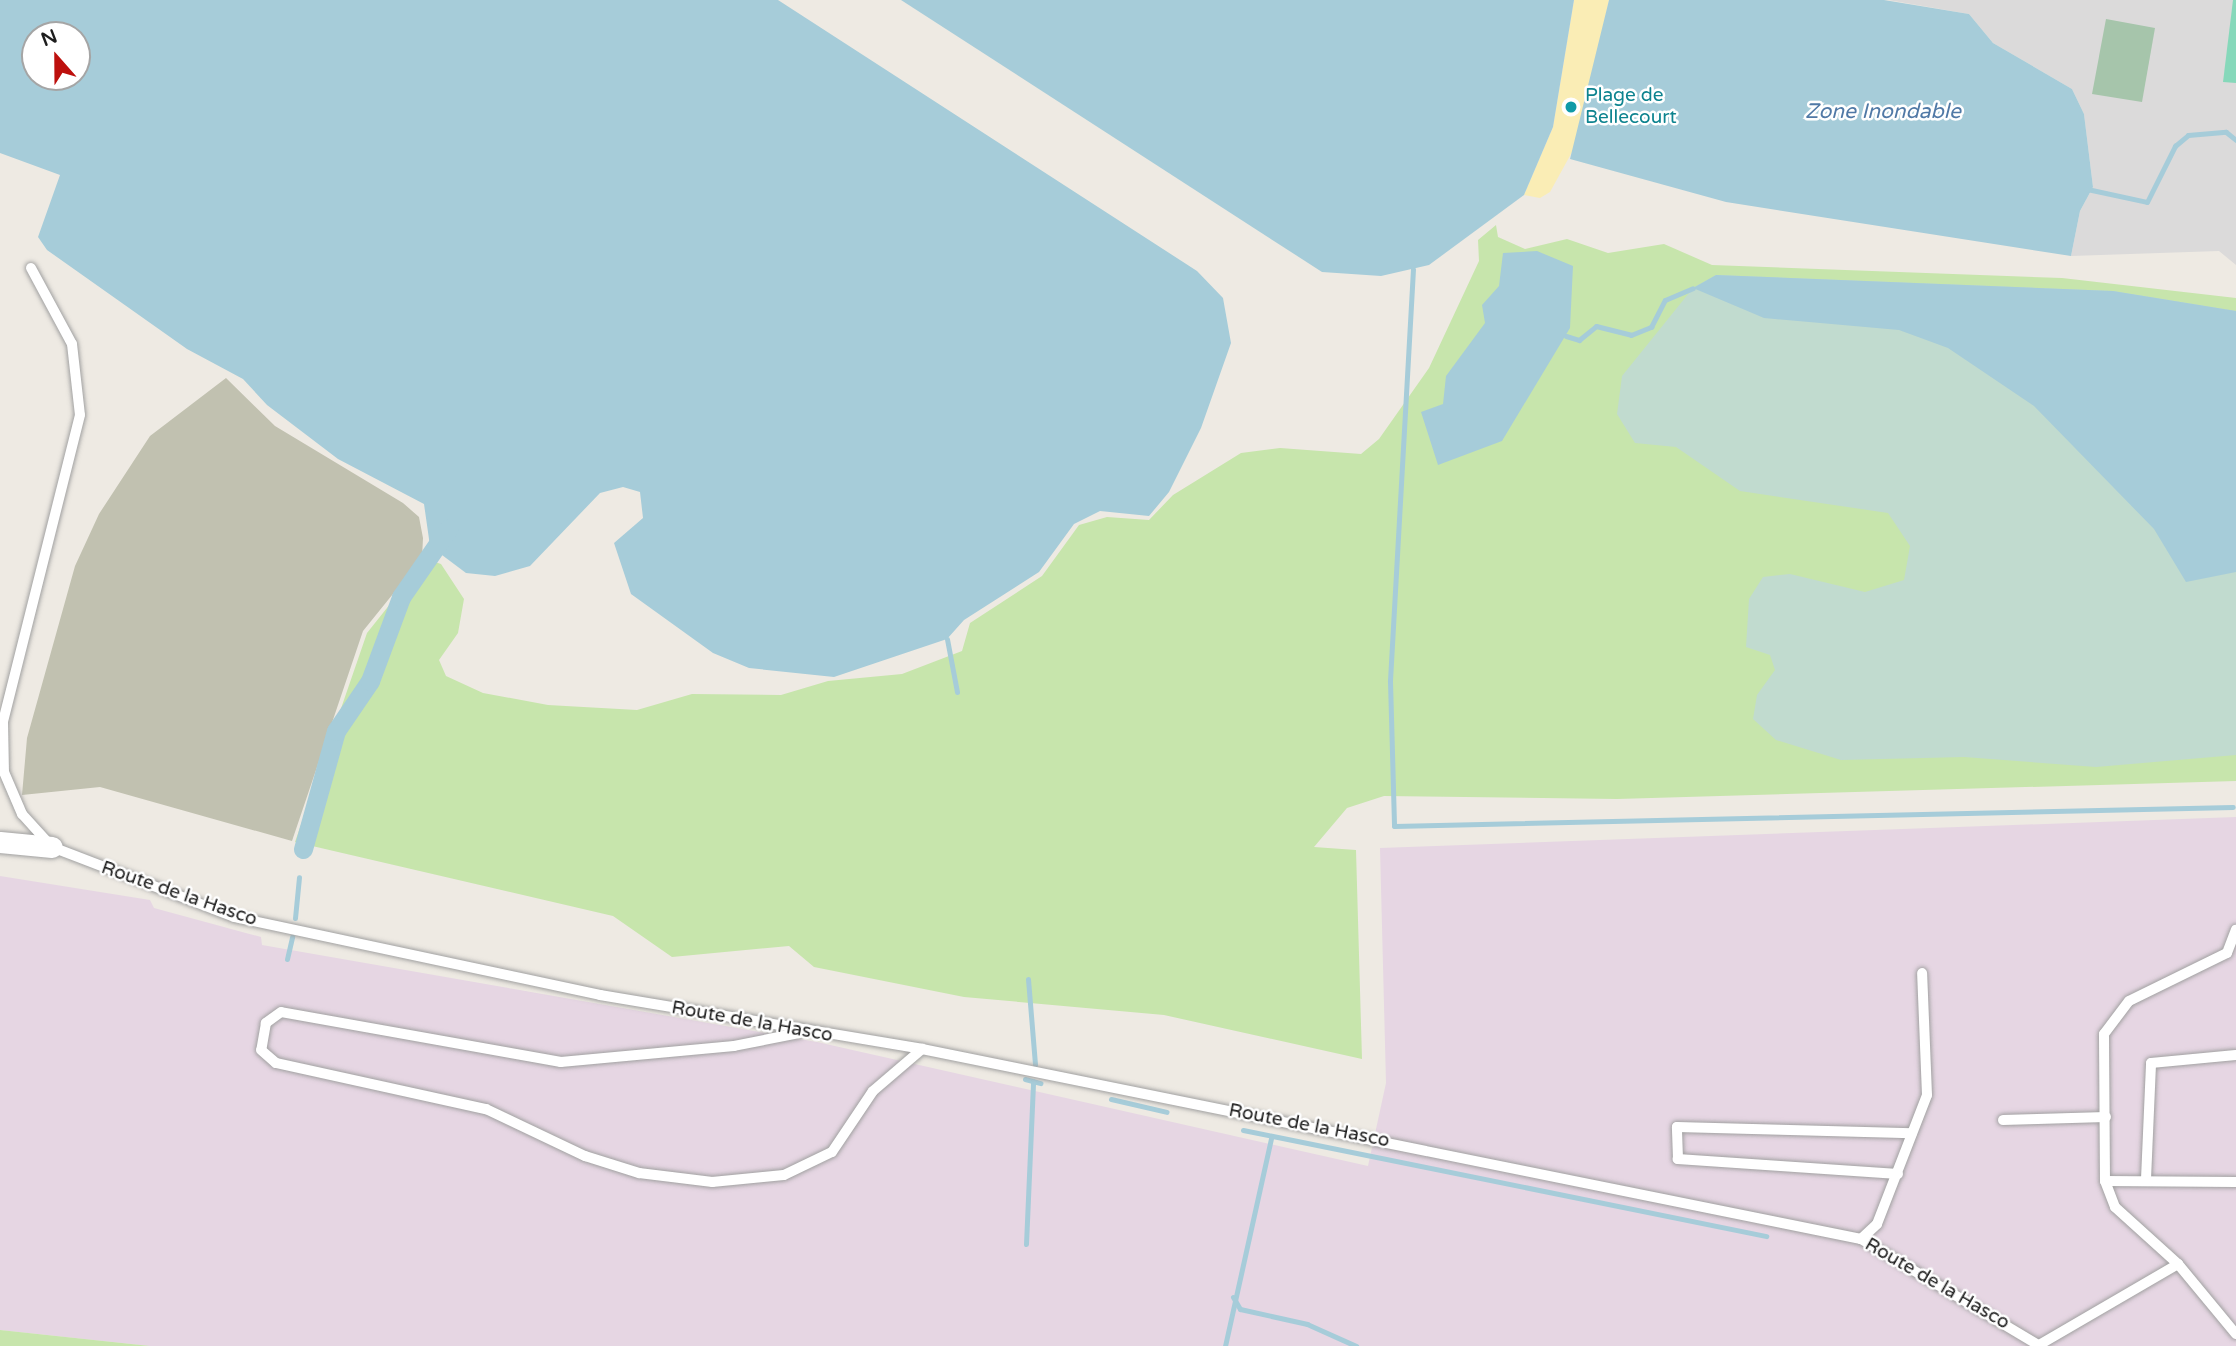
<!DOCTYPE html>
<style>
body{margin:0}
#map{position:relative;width:2236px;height:1346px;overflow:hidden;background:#eeeae3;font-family:"Varela Round",sans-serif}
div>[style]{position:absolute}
.residential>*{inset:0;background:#dbdada}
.industrial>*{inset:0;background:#e6d6e3}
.construction>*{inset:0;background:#c1c1b0}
.grass>*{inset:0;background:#c7e5ac}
.wetland>*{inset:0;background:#c1dbcf}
.sand>*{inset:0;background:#faedb5}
.cemetery>*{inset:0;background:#a6c5ab}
.pitch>*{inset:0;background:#86d8ba}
.water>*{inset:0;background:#a6ccd9}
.stream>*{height:5px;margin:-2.5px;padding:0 2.5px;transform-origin:2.5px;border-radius:2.5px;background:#a6ccd9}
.canal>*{height:19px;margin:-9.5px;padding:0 9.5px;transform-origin:9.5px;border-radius:9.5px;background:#a6ccd9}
.roads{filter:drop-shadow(0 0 2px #a1a1a1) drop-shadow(0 0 2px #a1a1a1)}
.service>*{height:10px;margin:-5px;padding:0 5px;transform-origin:5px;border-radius:5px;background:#fff}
.minor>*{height:21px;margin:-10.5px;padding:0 10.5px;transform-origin:10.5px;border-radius:10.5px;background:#fff}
.dots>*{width:19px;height:19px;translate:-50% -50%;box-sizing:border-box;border:4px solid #fff;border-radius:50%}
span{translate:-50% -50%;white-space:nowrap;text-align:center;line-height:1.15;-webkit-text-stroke:5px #fff;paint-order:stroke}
.culture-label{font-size:19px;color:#0d838f}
.left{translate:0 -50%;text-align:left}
.street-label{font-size:19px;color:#1d1d1d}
.water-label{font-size:21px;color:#5079a6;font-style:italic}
.north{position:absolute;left:21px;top:21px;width:70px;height:70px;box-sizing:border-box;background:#fff;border:2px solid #a5a5a5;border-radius:50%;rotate:339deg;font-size:19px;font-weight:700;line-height:28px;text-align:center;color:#1d1d1d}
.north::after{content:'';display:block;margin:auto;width:24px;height:32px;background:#bd100d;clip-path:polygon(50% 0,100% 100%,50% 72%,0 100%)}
</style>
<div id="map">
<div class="residential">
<i style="clip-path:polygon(1888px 0,2236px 0,2236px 265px,2219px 251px,2071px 256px,2080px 211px,2093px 187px,2084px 114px,2072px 89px,1993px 43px,1969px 14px)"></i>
</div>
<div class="industrial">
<i style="clip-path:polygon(2236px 817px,2236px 1346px,150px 1346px,0 1330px,0 876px,150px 900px,154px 908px,261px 937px,262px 945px,817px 1042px,1368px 1166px,1386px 1083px,1380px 848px)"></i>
</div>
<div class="construction">
<i style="clip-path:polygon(226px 378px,275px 426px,403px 503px,419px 517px,423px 538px,422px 558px,363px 631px,292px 841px,100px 787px,22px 795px,27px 738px,75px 566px,99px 514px,150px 436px)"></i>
</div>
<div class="grass">
<i style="clip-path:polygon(1496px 225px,1498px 237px,1525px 249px,1567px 239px,1608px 253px,1664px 244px,1712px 265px,2062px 278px,2236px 298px,2236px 781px,1617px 799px,1384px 796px,1347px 808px,1314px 847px,1356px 850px,1362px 1059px,1164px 1015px,964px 997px,814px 967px,789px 946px,672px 957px,613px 916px,295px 842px,367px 633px,426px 559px,441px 564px,464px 599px,458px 633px,439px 660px,446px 676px,483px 693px,548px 705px,637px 710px,692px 694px,781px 695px,828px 681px,902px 674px,962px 651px,970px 623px,1042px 576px,1079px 525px,1107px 517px,1149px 520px,1173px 495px,1241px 453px,1280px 448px,1361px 454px,1379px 439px,1429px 368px,1479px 261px,1478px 240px)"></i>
<i style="clip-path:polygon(0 1330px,150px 1346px,0 1346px)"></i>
</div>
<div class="wetland">
<i style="clip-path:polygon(1716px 275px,2113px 291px,2236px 311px,2236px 755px,2096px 767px,1964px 757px,1841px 760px,1776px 740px,1753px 719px,1757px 695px,1775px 670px,1770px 655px,1746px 647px,1749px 599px,1763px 577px,1790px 574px,1865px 592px,1904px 580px,1910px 546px,1888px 513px,1740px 491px,1676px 447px,1635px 443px,1617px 414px,1622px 376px,1693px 288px)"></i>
</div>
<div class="sand">
<i style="clip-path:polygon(1574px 0,1609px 0,1577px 143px,1550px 192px,1540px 198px,1524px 195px,1553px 127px)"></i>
</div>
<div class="cemetery">
<i style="clip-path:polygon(2106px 19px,2155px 28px,2142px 102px,2092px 94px)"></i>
</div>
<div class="pitch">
<i style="clip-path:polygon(2233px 0,2236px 0,2236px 83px,2223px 82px)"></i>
</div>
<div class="water">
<i style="clip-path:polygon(evenodd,0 0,778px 0,1197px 271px,1223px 298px,1231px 343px,1201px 428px,1169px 492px,1149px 516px,1100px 511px,1074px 524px,1039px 572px,964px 620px,947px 639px,834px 677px,749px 668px,713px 653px,631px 594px,614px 543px,643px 518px,640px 492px,623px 487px,600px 493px,530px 566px,495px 576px,466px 573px,430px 546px,424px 504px,338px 459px,267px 405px,243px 379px,187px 349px,47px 250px,38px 237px,60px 175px,0 153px,0 0,35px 35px,77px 35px,77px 77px,35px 77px,35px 35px)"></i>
<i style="clip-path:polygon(901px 0,1574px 0,1553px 127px,1524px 195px,1429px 265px,1381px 276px,1322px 272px)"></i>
<i style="clip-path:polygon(1609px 0,1884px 0,1969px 14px,1993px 43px,2072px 89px,2084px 114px,2093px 187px,2080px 211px,2071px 256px,1726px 202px,1570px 159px)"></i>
<i style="clip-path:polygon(1537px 251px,1573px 266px,1570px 328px,1502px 441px,1438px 465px,1421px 412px,1443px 404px,1446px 376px,1485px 323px,1482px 305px,1499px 286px,1503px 253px)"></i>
<i style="clip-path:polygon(1716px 275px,2113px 291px,2236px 311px,2236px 572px,2186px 582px,2154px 529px,2034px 406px,1948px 348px,1899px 330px,1764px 318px,1693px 288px)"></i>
</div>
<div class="stream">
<i style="left:2087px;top:189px;width:61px;rotate:12.2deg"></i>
<i style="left:2147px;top:202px;width:63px;rotate:-63.4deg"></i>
<i style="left:2175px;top:146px;width:17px;rotate:-40deg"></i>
<i style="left:2188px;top:135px;width:38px;rotate:-5deg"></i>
<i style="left:2226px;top:132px;width:13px;rotate:39deg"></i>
<i style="left:1413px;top:269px;width:413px;rotate:93.2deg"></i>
<i style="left:1390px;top:681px;width:145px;rotate:88.4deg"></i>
<i style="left:1394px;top:826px;width:839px;rotate:-1.3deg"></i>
<i style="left:1566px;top:336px;width:14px;rotate:17deg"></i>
<i style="left:1579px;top:340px;width:22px;rotate:-39deg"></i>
<i style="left:1596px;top:326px;width:36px;rotate:14deg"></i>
<i style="left:1631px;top:335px;width:22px;rotate:-22deg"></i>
<i style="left:1651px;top:327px;width:30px;rotate:-63deg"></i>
<i style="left:1665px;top:300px;width:30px;rotate:-23deg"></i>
<i style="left:947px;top:639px;width:54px;rotate:79.3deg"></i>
<i style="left:295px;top:918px;width:41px;rotate:-84.4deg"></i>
<i style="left:287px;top:959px;width:23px;rotate:-77deg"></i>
<i style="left:1028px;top:979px;width:86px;rotate:85.3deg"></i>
<i style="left:1025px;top:1079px;width:16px;rotate:15deg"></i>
<i style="left:1111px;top:1099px;width:57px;rotate:13.1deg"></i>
<i style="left:1243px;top:1130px;width:534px;rotate:11.46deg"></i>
<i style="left:1026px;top:1244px;width:163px;rotate:-87.5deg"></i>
<i style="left:1233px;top:1297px;width:14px;rotate:60deg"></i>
<i style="left:1240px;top:1309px;width:69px;rotate:12.6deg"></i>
<i style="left:1307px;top:1324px;width:54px;rotate:24.2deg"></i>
<i style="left:1225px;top:1346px;width:213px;rotate:-77.5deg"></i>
</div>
<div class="canal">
<i style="left:303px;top:849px;width:123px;rotate:-74.4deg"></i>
<i style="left:336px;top:731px;width:60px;rotate:-55.8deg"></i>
<i style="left:370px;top:681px;width:90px;rotate:-69.7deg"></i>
<i style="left:401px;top:597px;width:83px;rotate:-55.3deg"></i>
</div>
<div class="roads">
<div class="service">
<i style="left:31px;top:268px;width:86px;rotate:61.7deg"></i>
<i style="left:72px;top:344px;width:71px;rotate:83.6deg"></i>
<i style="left:80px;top:415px;width:316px;rotate:104.1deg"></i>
<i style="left:3px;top:721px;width:51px;rotate:88.9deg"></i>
<i style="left:4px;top:772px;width:46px;rotate:66.8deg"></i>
<i style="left:22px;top:814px;width:45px;rotate:47.7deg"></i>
<i style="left:52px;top:847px;width:195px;rotate:21deg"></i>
<i style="left:234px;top:917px;width:374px;rotate:12deg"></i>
<i style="left:600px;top:995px;width:326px;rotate:9.5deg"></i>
<i style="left:922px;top:1049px;width:958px;rotate:11.44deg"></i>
<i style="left:1861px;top:1239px;width:209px;rotate:30.9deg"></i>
<i style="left:799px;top:1033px;width:66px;rotate:168.7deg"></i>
<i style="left:734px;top:1046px;width:174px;rotate:174.7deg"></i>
<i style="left:561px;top:1062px;width:284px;rotate:-169.9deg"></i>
<i style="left:281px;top:1012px;width:19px;rotate:144deg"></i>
<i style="left:266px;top:1023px;width:27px;rotate:100deg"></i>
<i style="left:261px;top:1050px;width:20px;rotate:41deg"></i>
<i style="left:276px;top:1063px;width:215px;rotate:12.4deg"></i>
<i style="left:486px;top:1109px;width:110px;rotate:25.4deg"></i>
<i style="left:585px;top:1156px;width:57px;rotate:17.5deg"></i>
<i style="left:639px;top:1173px;width:74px;rotate:7deg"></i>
<i style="left:712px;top:1182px;width:72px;rotate:-5.6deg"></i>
<i style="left:784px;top:1175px;width:53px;rotate:-25.6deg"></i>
<i style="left:832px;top:1152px;width:73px;rotate:-56.1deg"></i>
<i style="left:873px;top:1091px;width:65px;rotate:-40.6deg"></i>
<i style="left:2003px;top:1120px;width:103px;rotate:-1.7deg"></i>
<i style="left:1898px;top:1174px;width:221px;rotate:-176.1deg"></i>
<i style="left:1678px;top:1159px;width:32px;rotate:-92deg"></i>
<i style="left:1677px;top:1127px;width:235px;rotate:1.5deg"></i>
<i style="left:2146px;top:1179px;width:116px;rotate:-87.5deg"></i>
<i style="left:2151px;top:1063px;width:85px;rotate:-5.4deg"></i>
<i style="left:2105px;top:1181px;width:131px;rotate:0.4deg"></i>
<i style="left:1861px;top:1239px;width:22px;rotate:-43deg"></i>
<i style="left:1877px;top:1224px;width:138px;rotate:-68.8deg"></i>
<i style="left:1927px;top:1095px;width:122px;rotate:-92.3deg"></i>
<i style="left:2178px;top:1264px;width:91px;rotate:50.4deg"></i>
<i style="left:2039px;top:1345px;width:161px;rotate:-30.2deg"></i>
<i style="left:2178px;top:1264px;width:85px;rotate:-137.9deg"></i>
<i style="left:2115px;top:1207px;width:28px;rotate:-111deg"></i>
<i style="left:2105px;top:1181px;width:147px;rotate:-90.4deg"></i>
<i style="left:2104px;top:1034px;width:41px;rotate:-52.9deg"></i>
<i style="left:2129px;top:1001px;width:109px;rotate:-26.1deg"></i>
<i style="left:2227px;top:953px;width:25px;rotate:-69deg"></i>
</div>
<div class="minor">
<i style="left:0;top:842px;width:52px;rotate:5.5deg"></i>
</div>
</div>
<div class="dots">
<i style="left:1571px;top:107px;background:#0f9aa8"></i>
</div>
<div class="culture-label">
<span class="left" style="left:1585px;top:107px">Plage de<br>Bellecourt</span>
</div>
<div class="street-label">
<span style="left:179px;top:894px;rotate:19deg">Route de la Hasco</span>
<span style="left:752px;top:1022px;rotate:10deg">Route de la Hasco</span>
<span style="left:1309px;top:1126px;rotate:11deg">Route de la Hasco</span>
<span style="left:1937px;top:1284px;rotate:30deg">Route de la Hasco</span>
</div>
<div class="water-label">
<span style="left:1883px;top:112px">Zone Inondable</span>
</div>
<div class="north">N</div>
</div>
